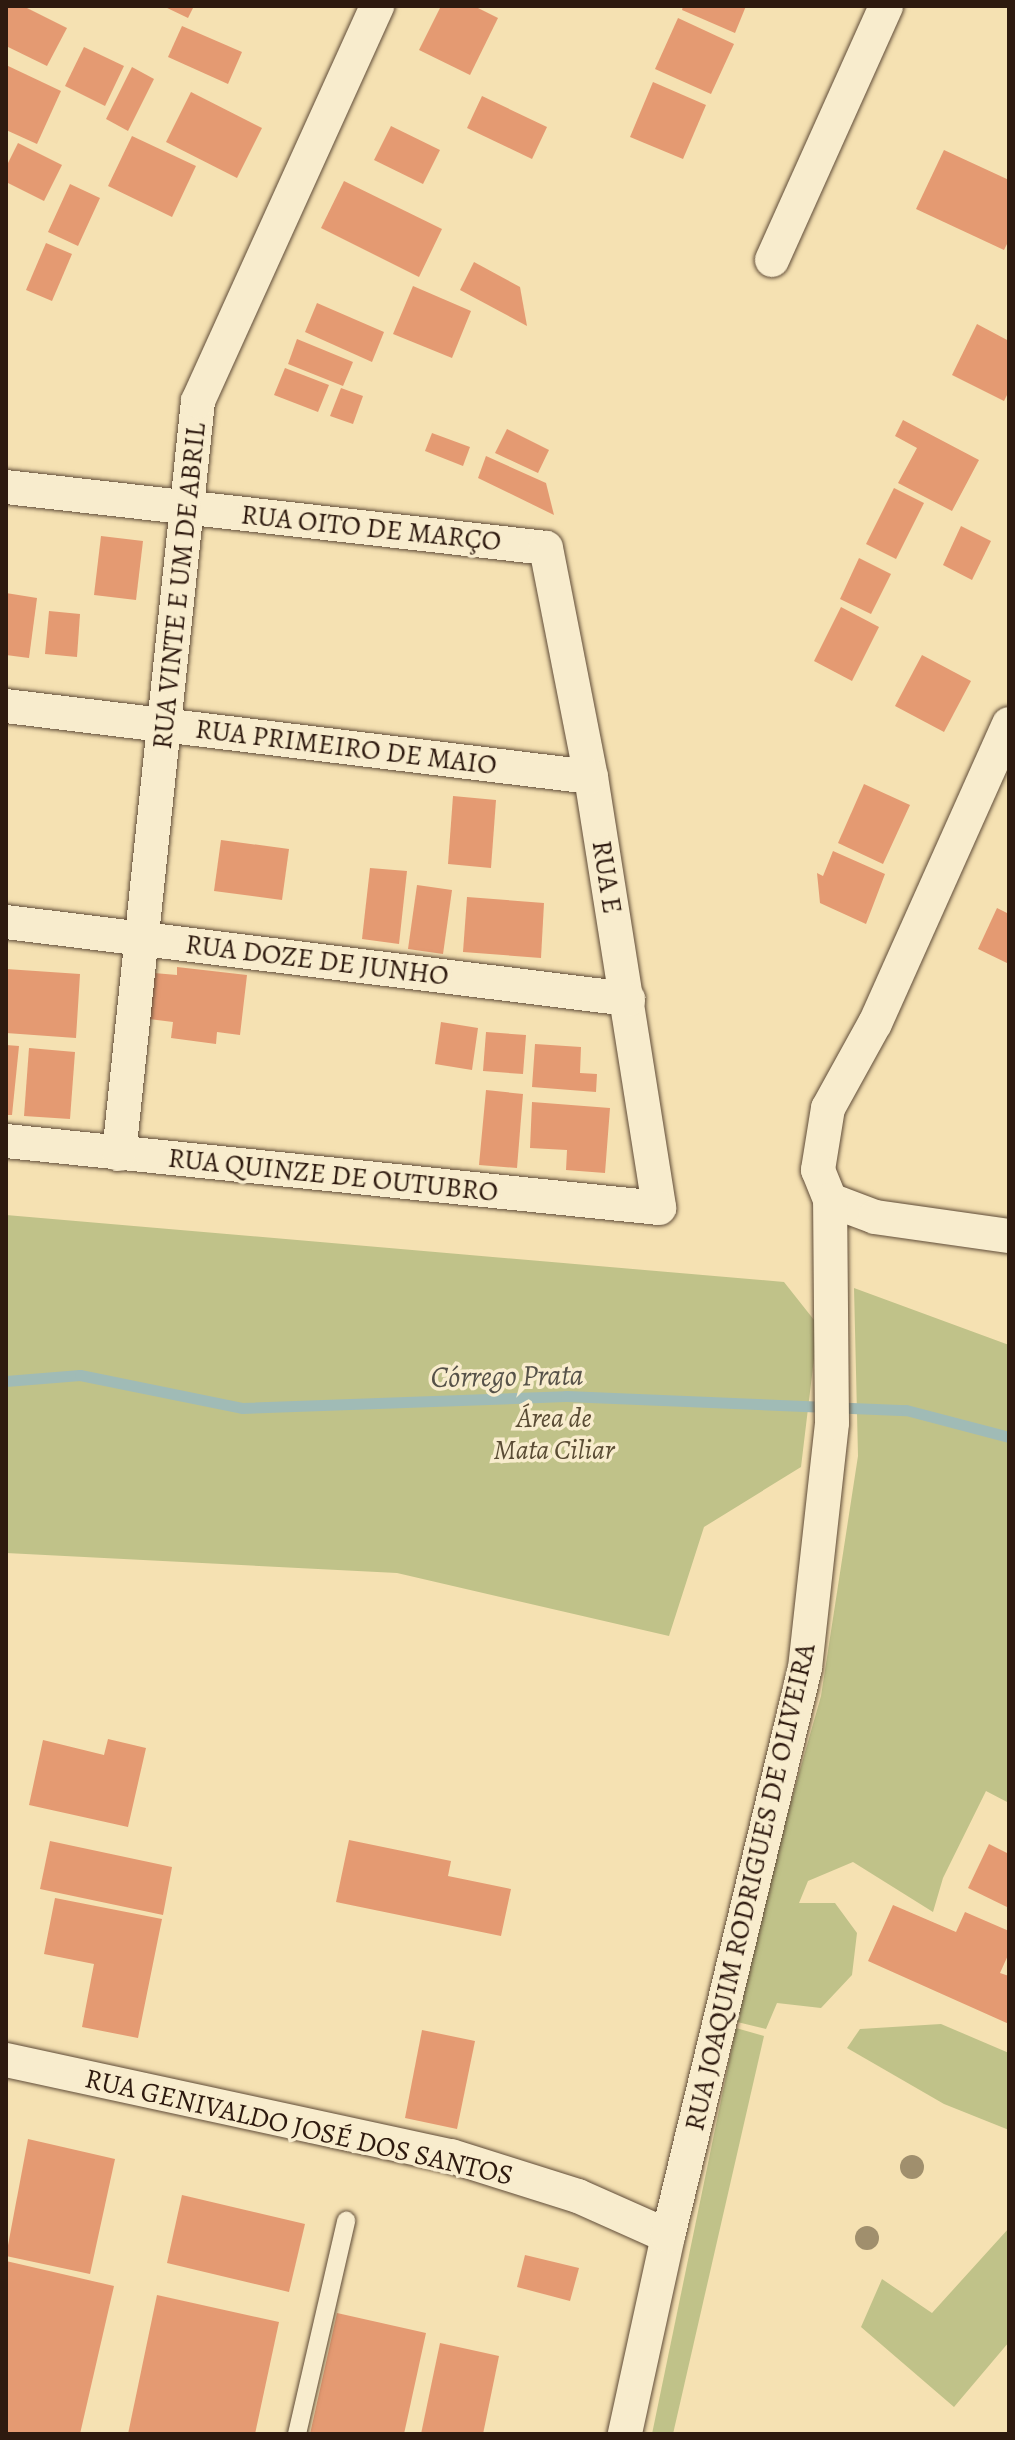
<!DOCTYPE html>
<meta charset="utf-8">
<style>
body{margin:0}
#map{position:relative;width:1015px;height:2440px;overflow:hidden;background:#f5e1b2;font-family:Alegreya,serif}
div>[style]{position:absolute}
.green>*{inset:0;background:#c0c289}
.stream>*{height:11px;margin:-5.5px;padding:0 5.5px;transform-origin:5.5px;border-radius:5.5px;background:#a0bbb6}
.building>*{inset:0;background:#e49a72}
.roads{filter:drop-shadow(0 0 2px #604c38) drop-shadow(0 0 2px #604c38)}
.service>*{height:18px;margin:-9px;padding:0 9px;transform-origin:9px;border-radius:9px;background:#f8eccd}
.minor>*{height:34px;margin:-17px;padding:0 17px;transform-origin:17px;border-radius:17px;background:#f8eccd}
.trees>*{width:24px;height:24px;margin:-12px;border-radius:50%;background:#a08f6d}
span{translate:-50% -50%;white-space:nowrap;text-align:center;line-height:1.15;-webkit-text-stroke:7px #f8eccd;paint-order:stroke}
.street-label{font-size:28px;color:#2e1a0f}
.park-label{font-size:28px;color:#5a4c34;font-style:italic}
.water-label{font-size:30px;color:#565249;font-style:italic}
.frame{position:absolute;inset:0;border:8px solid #2e1a0f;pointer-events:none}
</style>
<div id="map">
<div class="green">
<i style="clip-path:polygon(6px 1215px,784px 1282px,818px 1325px,801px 1467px,704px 1527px,669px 1636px,397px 1573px,6px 1553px)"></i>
<i style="clip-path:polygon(854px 1288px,1009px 1345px,1009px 1803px,986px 1791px,943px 1878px,933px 1912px,853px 1862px,808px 1881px,799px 1903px,835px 1903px,857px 1933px,852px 1975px,821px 2008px,777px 2003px,766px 2029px,729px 2020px,821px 1696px,858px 1456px)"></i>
<i style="clip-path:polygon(941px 2024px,1009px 2053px,1009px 2130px,944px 2104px,847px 2048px,860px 2029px)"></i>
<i style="clip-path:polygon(736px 2028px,764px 2036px,673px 2434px,652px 2434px)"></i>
<i style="clip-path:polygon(1009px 2228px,1009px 2342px,954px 2407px,861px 2327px,882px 2279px,932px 2313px)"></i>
</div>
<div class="stream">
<i style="left:6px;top:1381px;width:74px;rotate:-4.6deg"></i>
<i style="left:80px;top:1375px;width:165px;rotate:11.5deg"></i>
<i style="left:242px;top:1408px;width:324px;rotate:-2.1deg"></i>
<i style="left:566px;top:1396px;width:340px;rotate:2.4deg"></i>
<i style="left:906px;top:1410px;width:106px;rotate:14.7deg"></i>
</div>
<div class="building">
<i style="clip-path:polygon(6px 6px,23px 6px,67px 28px,47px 66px,6px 46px)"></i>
<i style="clip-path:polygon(163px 6px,194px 6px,188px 18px)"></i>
<i style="clip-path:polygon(441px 6px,474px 6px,498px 18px,470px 75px,419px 50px)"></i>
<i style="clip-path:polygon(683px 6px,746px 6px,735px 33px,682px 10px)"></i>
<i style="clip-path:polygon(678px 18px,734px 44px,711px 94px,655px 69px)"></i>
<i style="clip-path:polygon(182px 26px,242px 52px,228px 84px,168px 57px)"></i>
<i style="clip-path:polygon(84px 47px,124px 66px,105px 106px,65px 86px)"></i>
<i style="clip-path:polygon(6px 65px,61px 91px,37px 144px,6px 130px)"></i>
<i style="clip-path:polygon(132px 67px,154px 79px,128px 131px,106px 119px)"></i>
<i style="clip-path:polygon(653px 82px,706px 105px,683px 159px,630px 137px)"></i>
<i style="clip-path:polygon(191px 92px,262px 128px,237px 178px,166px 142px)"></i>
<i style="clip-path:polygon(482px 96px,547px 127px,532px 159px,467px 128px)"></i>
<i style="clip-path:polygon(391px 126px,440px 150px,423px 184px,374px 160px)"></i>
<i style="clip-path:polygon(132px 136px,196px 166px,172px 217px,108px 186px)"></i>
<i style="clip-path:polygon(18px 143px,62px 165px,44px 201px,6px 182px,6px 167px)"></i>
<i style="clip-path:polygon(944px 150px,1009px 180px,1009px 240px,1004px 250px,916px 209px)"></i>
<i style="clip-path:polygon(344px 181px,442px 229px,419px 277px,321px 228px)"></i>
<i style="clip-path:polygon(70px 184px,100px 198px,78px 246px,48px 232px)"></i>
<i style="clip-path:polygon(46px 243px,72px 254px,52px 301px,26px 290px)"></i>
<i style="clip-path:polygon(474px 262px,520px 287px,527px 326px,460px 290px)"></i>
<i style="clip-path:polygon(413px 286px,471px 311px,452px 358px,393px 334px)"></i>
<i style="clip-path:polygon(317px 303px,384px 332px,372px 362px,305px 332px)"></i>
<i style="clip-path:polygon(977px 324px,1009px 341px,1009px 391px,1004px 401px,952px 375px)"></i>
<i style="clip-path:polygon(297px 339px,353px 362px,343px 386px,288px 364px)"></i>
<i style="clip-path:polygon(285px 368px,329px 385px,318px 412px,274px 395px)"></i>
<i style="clip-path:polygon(341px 388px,363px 396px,353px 424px,330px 416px)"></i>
<i style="clip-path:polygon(903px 420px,979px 460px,952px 511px,898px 483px,917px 448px,895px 436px)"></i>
<i style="clip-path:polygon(507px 429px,549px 450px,538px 473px,495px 453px)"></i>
<i style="clip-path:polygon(432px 433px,470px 447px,463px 466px,425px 451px)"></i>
<i style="clip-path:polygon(486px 456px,546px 483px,554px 515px,478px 478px)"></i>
<i style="clip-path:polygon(894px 488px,924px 503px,896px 559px,866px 544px)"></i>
<i style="clip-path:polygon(961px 526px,991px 541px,972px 580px,943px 565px)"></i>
<i style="clip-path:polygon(101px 536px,143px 541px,136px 600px,94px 595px)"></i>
<i style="clip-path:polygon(859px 558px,891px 574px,871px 614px,840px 599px)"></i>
<i style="clip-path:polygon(6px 593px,37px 598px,29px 658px,6px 655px)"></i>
<i style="clip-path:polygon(841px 607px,879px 627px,852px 681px,814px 661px)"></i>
<i style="clip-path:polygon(49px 611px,80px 614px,77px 657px,45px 654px)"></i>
<i style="clip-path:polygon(922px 655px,971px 681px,944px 732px,895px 706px)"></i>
<i style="clip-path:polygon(864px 784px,910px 805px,883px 864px,838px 843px)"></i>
<i style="clip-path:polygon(453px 796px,496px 800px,491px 868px,448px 864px)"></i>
<i style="clip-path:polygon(221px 840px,289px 849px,282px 900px,214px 891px)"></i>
<i style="clip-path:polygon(833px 851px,885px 874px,866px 924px,820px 903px,817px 873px,823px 876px)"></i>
<i style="clip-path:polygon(370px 868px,407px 871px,399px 944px,362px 939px)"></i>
<i style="clip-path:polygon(417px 885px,452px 890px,443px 954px,408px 949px)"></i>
<i style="clip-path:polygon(467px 897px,544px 903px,541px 958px,463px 952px)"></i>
<i style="clip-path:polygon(997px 908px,1009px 914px,1009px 964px,978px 949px)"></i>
<i style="clip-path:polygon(177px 967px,247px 975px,240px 1035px,217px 1032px,216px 1044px,171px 1038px,173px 1022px,149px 1019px,154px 973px,177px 975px)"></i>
<i style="clip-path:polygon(6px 969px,80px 974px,76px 1038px,6px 1033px)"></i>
<i style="clip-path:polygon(441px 1022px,478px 1028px,472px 1070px,435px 1064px)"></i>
<i style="clip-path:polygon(486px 1032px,526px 1035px,523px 1074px,483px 1071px)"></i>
<i style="clip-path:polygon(535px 1044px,581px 1047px,580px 1073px,597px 1074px,596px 1092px,532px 1087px)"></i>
<i style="clip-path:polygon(6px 1045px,19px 1046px,12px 1115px,6px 1115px)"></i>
<i style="clip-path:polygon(29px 1048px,75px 1052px,70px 1119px,24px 1116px)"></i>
<i style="clip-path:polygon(486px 1090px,523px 1094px,517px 1168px,479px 1165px)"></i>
<i style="clip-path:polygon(532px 1102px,610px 1108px,605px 1173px,566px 1170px,567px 1150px,530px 1148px)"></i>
<i style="clip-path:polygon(108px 1739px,146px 1748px,128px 1827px,29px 1805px,43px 1740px,104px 1755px)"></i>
<i style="clip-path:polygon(349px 1840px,451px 1861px,448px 1876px,511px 1889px,501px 1936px,336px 1902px)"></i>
<i style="clip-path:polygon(50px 1841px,172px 1867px,163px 1915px,40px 1889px)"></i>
<i style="clip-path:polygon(989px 1844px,1009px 1854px,1009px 1908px,968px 1888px)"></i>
<i style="clip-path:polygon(55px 1898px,162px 1919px,138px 2038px,82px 2027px,94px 1964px,44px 1954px)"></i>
<i style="clip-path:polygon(893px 1905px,956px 1932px,965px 1912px,1009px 1931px,1009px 1953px,1000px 1973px,1009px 1976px,1009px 2024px,868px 1961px)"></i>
<i style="clip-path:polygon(422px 2030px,475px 2041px,457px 2129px,405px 2118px)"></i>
<i style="clip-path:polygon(28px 2139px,115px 2159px,90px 2274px,6px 2256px)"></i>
<i style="clip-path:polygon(182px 2195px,305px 2224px,289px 2292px,167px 2263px)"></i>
<i style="clip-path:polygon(525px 2255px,579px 2268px,570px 2301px,517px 2287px)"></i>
<i style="clip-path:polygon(6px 2261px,114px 2286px,80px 2434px,6px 2434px)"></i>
<i style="clip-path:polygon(157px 2295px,279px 2322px,255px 2434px,128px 2434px)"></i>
<i style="clip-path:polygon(337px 2313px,426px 2333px,404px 2434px,310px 2434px)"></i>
<i style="clip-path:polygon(440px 2343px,499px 2356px,483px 2434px,421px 2434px)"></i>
</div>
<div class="roads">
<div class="service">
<i style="left:297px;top:2434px;width:219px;rotate:-77deg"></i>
</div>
<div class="minor">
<i style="left:772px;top:260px;width:278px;rotate:-65.8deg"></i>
<i style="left:6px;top:487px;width:543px;rotate:6.44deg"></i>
<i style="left:546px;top:548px;width:233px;rotate:78.9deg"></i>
<i style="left:591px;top:777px;width:436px;rotate:81deg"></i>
<i style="left:659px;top:1208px;width:656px;rotate:-174.14deg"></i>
<i style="left:6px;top:706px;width:589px;rotate:6.92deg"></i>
<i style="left:1009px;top:724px;width:328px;rotate:114.1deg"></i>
<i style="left:875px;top:1023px;width:97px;rotate:118.9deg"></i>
<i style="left:828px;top:1108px;width:63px;rotate:99.2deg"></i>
<i style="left:818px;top:1170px;width:32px;rotate:68deg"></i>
<i style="left:830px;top:1200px;width:48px;rotate:20.7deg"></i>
<i style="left:875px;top:1217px;width:135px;rotate:8.1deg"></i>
<i style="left:6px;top:922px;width:627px;rotate:7.06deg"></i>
<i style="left:119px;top:1154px;width:757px;rotate:-84.01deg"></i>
<i style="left:198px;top:401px;width:434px;rotate:-65.6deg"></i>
<i style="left:6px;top:2060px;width:455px;rotate:12.2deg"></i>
<i style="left:451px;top:2156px;width:133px;rotate:17.5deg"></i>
<i style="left:578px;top:2196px;width:98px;rotate:24deg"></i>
<i style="left:668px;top:2236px;width:203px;rotate:102.3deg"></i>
<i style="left:668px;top:2236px;width:584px;rotate:-76.44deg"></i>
<i style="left:805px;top:1668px;width:246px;rotate:-83.7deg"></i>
<i style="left:832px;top:1423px;width:223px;rotate:-90.5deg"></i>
</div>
</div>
<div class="trees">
<i style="left:912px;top:2167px"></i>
<i style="left:867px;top:2238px"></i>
</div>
<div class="street-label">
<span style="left:371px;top:528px;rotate:6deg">RUA OITO DE MARÇO</span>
<span style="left:179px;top:586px;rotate:-84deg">RUA VINTE E UM DE ABRIL</span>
<span style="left:346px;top:747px;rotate:7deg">RUA PRIMEIRO DE MAIO</span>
<span style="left:607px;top:877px;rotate:81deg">RUA E</span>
<span style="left:317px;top:960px;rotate:7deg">RUA DOZE DE JUNHO</span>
<span style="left:333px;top:1175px;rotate:6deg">RUA QUINZE DE OUTUBRO</span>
<span style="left:750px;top:1887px;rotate:-77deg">RUA JOAQUIM RODRIGUES DE OLIVEIRA</span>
<span style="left:299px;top:2127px;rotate:13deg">RUA GENIVALDO JOSÉ DOS SANTOS</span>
</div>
<div class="park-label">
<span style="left:554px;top:1434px">Área de<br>Mata Ciliar</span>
</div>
<div class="water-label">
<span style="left:507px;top:1376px;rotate:-1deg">Córrego Prata</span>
</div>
<div class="frame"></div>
</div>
